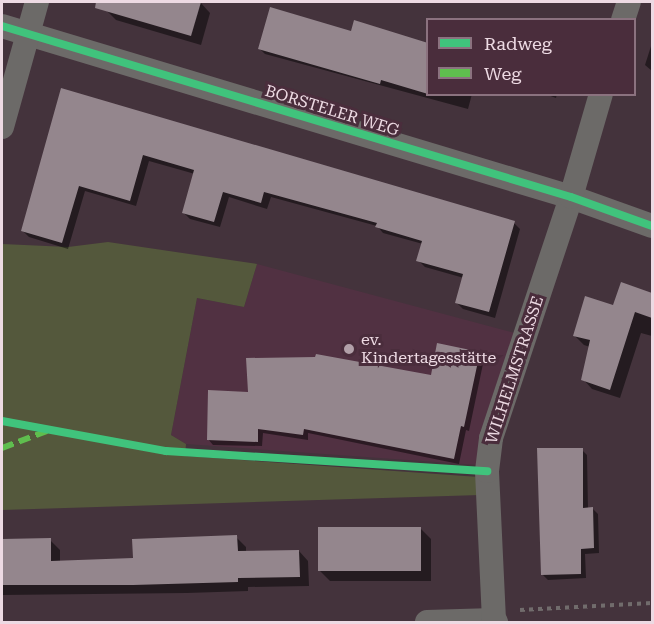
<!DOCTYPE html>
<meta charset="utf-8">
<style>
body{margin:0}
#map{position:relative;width:654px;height:624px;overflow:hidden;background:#44333c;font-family:"Roboto Serif",serif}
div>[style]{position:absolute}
.built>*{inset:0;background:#513142}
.green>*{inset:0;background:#54583c}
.shadow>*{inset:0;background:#0007}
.building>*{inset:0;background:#94868d}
.path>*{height:4px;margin-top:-2px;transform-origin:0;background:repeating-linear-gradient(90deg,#716c6c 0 4.5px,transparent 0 9px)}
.street>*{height:24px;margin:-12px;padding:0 12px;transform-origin:12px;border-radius:12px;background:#6c6a68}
.quiet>*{height:6px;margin-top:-3px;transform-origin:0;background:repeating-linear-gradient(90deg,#5fbe4e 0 12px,transparent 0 18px)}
.cycleway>*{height:8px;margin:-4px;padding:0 4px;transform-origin:4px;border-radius:4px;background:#40c37c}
.dots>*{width:16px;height:16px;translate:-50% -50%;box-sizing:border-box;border:3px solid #4a2d3c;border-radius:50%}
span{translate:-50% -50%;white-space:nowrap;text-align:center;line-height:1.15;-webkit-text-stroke:6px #4a2d3c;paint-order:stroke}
.street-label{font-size:16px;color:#eddae3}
.poi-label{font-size:16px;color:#eddae3}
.left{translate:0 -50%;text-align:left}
.frame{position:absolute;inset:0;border:3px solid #eddae3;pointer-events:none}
.legend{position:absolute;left:426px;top:18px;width:210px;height:78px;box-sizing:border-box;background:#4a2d3c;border:2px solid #8b727f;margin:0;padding:8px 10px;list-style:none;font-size:18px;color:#eddae3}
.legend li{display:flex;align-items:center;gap:12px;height:30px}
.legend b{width:30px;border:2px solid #8b727f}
</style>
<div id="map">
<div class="built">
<i style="clip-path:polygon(257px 264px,515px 333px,478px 465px,186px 444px,171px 435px,197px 298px,244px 307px)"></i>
</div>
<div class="green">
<i style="clip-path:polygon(108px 242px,257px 264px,244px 307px,197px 298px,171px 435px,186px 444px,185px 456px,479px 477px,480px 495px,2px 510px,2px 244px,68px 247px)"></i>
</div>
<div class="shadow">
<i style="clip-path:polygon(109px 2px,200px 2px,210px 13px,201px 45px,116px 20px,106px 10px)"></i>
<i style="clip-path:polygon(352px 33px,428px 47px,428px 94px,472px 94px,468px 109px,265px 54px,259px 48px)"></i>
<i style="clip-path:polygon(652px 43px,652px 71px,645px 65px)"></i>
<i style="clip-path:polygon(62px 90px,514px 223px,520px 229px,495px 318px,463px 309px,457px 303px,464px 278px,425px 267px,418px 260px,423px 244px,383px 233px,377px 226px,271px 197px,267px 209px,229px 197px,220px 227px,190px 219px,183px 212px,195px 174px,149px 161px,136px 206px,85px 191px,68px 249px,29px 237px,23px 231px)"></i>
<i style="clip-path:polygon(545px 94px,557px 94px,556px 98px)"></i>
<i style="clip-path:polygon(622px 284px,652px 294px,652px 336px,641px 333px,620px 398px,592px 389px,583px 379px,590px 347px,584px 345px,574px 335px,613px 307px)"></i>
<i style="clip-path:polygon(479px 353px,484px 359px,469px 431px,466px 430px,459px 464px,308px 433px,308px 440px,263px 433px,262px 446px,213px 445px,208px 439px,250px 394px,432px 377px)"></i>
<i style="clip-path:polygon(582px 450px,587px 455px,588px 509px,593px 509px,598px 514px,599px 553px,585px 554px,586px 578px,548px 580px,542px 574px)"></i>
<i style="clip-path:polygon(420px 528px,431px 539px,431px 581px,330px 581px,319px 570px)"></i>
<i style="clip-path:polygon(236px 537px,246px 547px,246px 552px,299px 551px,308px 561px,309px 586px,248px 587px,248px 591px,187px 593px,2px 595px,2px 541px,50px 540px,60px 550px,60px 562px,134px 560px)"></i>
</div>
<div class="building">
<i style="clip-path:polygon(96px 2px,201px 2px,191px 36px,95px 8px)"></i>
<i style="clip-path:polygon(270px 7px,351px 31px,354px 20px,428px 43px,428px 94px,381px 80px,380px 84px,258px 49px)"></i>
<i style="clip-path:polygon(61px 88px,515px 221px,489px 312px,455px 303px,463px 274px,416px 261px,422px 241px,375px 227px,377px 223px,264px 192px,261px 203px,223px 192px,214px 222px,182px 213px,194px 170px,143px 155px,130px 201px,79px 186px,62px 243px,21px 231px)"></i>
<i style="clip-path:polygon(621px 282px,652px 293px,652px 318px,635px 312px,610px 390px,581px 380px,590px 340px,573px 336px,585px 296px,613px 305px)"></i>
<i style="clip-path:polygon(437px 343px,480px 352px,464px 427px,461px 426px,454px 459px,304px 429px,303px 435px,258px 429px,258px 442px,207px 440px,208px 390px,248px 392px,246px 358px,315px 357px,316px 354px,431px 375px)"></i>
<i style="clip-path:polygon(537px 448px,583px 448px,583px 508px,593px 507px,594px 548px,581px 549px,581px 574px,541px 575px)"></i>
<i style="clip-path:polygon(318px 527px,421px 527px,421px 571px,318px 571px)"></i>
<i style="clip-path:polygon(237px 535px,238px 551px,299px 550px,300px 577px,238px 578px,238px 582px,133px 585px,2px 585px,2px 539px,51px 538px,51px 561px,133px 558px,132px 539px)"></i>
</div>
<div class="path">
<i style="left:520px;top:610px;width:132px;rotate:-3deg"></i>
</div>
<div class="street">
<i style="left:623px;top:20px;width:19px;rotate:-72deg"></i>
<i style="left:2px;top:26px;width:594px;rotate:16.73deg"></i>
<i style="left:571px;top:197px;width:86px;rotate:19.7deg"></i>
<i style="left:2px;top:127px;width:130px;rotate:-74.4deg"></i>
<i style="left:427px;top:622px;width:67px;rotate:-1.7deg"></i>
<i style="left:496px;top:622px;width:3px;rotate:-135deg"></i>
<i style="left:494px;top:620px;width:149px;rotate:-92.7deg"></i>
<i style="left:487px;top:471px;width:33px;rotate:-83deg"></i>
<i style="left:491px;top:438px;width:254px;rotate:-71.6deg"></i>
<i style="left:571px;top:197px;width:107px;rotate:-73.8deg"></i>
</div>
<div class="quiet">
<i style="left:2px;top:448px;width:48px;rotate:-20.7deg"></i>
</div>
<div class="cycleway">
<i style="left:2px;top:26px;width:594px;rotate:16.73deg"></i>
<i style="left:571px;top:197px;width:86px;rotate:19.7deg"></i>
<i style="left:2px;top:421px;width:167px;rotate:10.4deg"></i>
<i style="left:166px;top:451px;width:322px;rotate:3.6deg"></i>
</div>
<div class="dots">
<i style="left:349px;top:349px;background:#b2a0a9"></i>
</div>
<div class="street-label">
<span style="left:332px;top:111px;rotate:17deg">BORSTELER WEG</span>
<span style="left:515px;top:370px;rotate:-72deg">WILHELMSTRASSE</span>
</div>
<div class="poi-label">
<span class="left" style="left:361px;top:349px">ev.<br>Kindertagesstätte</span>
</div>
<div class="frame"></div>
<ul class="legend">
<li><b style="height:8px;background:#40c37c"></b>Radweg</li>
<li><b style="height:8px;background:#5fbe4e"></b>Weg</li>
</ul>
</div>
